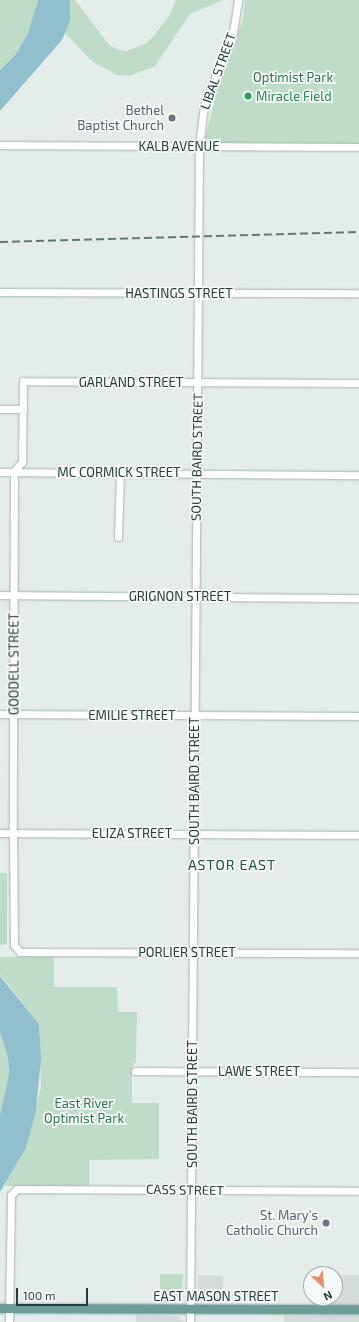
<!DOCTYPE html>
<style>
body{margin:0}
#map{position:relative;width:359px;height:1322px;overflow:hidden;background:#e4edea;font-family:"Exo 2",sans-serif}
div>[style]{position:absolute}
.built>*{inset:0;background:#d3dcd9}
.green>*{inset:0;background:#bfdcc9}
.water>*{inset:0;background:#91bfcd}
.roads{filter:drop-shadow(0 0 1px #a7b5b1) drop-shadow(0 0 1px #a7b5b1)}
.minor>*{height:7px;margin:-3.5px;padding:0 3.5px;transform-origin:3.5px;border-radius:3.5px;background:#fff}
.major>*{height:9px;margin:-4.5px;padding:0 4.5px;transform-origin:4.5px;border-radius:4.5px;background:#6d9e95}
.rail>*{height:1.5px;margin-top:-0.75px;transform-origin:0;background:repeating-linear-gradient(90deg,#607873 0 8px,transparent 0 12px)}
.dots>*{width:11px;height:11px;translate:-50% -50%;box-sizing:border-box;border:2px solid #f5f9f7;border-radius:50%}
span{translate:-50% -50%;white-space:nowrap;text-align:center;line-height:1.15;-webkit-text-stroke:3.5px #f5f9f7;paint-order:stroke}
.street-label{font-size:13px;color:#253d38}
.park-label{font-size:13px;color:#32714f}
.leisure-label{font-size:13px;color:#27864d}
.left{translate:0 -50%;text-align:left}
.worship-label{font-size:13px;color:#5b616d}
.right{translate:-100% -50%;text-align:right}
.neighbourhood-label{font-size:14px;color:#224e46;letter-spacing:1px}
.north{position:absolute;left:303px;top:1266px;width:40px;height:40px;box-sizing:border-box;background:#f5f9f7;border:1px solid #a2aeab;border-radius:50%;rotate:154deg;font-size:11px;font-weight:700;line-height:16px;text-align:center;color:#253d38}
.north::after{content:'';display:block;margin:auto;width:14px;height:18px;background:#e79168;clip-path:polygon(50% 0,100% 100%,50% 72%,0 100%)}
.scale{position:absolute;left:16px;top:1288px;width:72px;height:18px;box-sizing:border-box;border:2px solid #253d38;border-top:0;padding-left:5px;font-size:12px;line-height:14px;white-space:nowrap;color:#253d38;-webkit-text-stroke:3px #f5f9f7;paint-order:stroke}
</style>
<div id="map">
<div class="built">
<i style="clip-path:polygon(198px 1275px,223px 1276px,223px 1303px,200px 1301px)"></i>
<i style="clip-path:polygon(335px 1275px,359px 1275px,359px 1305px,317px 1305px,317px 1298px,335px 1298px)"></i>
<i style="clip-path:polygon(136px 1314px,178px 1316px,184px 1322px,136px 1322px)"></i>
<i style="clip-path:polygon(284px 1315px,359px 1315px,359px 1322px,284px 1322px)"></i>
</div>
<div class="green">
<i style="clip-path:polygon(0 0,38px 0,28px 33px,16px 54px,0 70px)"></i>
<i style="clip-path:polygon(70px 0,75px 0,109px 45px,118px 50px,127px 51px,145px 44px,152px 38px,169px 16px,176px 0,223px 0,190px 14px,155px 66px,129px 76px,117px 75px,92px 61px,65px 33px,70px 21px)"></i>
<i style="clip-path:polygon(245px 0,359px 0,359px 144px,204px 143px,217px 90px,243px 19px)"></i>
<i style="clip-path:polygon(0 873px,7px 873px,7px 944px,0 945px)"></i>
<i style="clip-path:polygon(54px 956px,54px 987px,117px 987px,118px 1012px,137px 1012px,136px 1062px,132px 1067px,132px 1103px,159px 1103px,159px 1159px,89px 1160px,89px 1186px,4px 1186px,26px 1148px,41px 1087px,39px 1024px,0 974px,0 957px)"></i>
<i style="clip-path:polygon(0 1032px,8px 1058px,9px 1074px,0 1115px)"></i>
<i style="clip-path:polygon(160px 1274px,183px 1274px,182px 1297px,178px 1300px,160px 1302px)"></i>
</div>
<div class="water">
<i style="clip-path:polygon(38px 0,70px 0,70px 21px,62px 40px,0 111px,0 70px,16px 54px,28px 33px)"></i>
<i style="clip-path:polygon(0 976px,39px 1024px,41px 1059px,36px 1111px,26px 1148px,0 1192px,0 1115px,9px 1074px,8px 1058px,0 1032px)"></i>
</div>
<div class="roads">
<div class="minor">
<i style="left:0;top:145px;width:359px;rotate:0.3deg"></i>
<i style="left:0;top:292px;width:359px;rotate:0.2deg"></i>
<i style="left:359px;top:383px;width:336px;rotate:-179.7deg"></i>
<i style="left:23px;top:381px;width:81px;rotate:90.7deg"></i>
<i style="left:22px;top:462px;width:12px;rotate:132deg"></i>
<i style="left:14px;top:471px;width:362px;rotate:90.2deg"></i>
<i style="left:13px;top:833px;width:112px;rotate:89.5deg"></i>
<i style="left:14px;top:945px;width:9px;rotate:49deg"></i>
<i style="left:20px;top:952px;width:339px;rotate:0.2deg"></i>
<i style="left:0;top:409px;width:23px"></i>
<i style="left:0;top:472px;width:359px;rotate:0.5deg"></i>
<i style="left:118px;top:537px;width:65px;rotate:-88.2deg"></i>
<i style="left:0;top:595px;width:359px;rotate:0.5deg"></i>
<i style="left:0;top:714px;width:359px;rotate:0.3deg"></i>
<i style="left:0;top:833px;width:359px;rotate:0.3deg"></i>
<i style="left:135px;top:1071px;width:224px;rotate:0.3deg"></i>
<i style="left:9px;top:1322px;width:127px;rotate:-89.1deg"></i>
<i style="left:11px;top:1195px;width:8px;rotate:-45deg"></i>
<i style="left:17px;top:1189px;width:342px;rotate:0.3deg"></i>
<i style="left:190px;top:1322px;width:1176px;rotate:-89.56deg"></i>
<i style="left:199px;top:146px;width:40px;rotate:-82.9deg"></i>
<i style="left:204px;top:106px;width:79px;rotate:-68.6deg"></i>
<i style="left:233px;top:32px;width:32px;rotate:-81deg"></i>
</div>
<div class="major">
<i style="left:0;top:1308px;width:359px;rotate:0.2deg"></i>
</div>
</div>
<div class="rail">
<i style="left:0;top:242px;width:359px;rotate:-1.6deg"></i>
</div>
<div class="dots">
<i style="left:248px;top:96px;background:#2e9e5b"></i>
<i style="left:172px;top:118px;background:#6b7280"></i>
<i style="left:326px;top:1223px;background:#6b7280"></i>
</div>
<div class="street-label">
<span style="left:218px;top:71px;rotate:-70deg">LIBAL STREET</span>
<span style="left:179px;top:146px">KALB AVENUE</span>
<span style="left:179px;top:293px">HASTINGS STREET</span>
<span style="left:131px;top:382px">GARLAND STREET</span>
<span style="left:197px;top:457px;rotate:-89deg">SOUTH BAIRD STREET</span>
<span style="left:119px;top:472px">MC CORMICK STREET</span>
<span style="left:180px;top:596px">GRIGNON STREET</span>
<span style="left:14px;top:664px;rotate:-90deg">GOODELL STREET</span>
<span style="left:132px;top:715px">EMILIE STREET</span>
<span style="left:194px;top:781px;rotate:-90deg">SOUTH BAIRD STREET</span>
<span style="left:132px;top:833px">ELIZA STREET</span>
<span style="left:187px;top:952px">PORLIER STREET</span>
<span style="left:259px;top:1071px">LAWE STREET</span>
<span style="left:192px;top:1104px;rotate:-90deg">SOUTH BAIRD STREET</span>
<span style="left:185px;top:1190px;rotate:1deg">CASS STREET</span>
<span style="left:216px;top:1296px">EAST MASON STREET</span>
</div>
<div class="park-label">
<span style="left:293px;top:77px">Optimist Park</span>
<span style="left:84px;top:1111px">East River<br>Optimist Park</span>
</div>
<div class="leisure-label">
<span class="left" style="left:256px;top:96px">Miracle Field</span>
</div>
<div class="worship-label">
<span class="right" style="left:164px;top:118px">Bethel<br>Baptist Church</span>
<span class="right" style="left:318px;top:1223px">St. Mary's<br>Catholic Church</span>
</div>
<div class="neighbourhood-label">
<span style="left:232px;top:865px">ASTOR EAST</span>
</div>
<div class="north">N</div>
<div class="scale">100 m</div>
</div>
